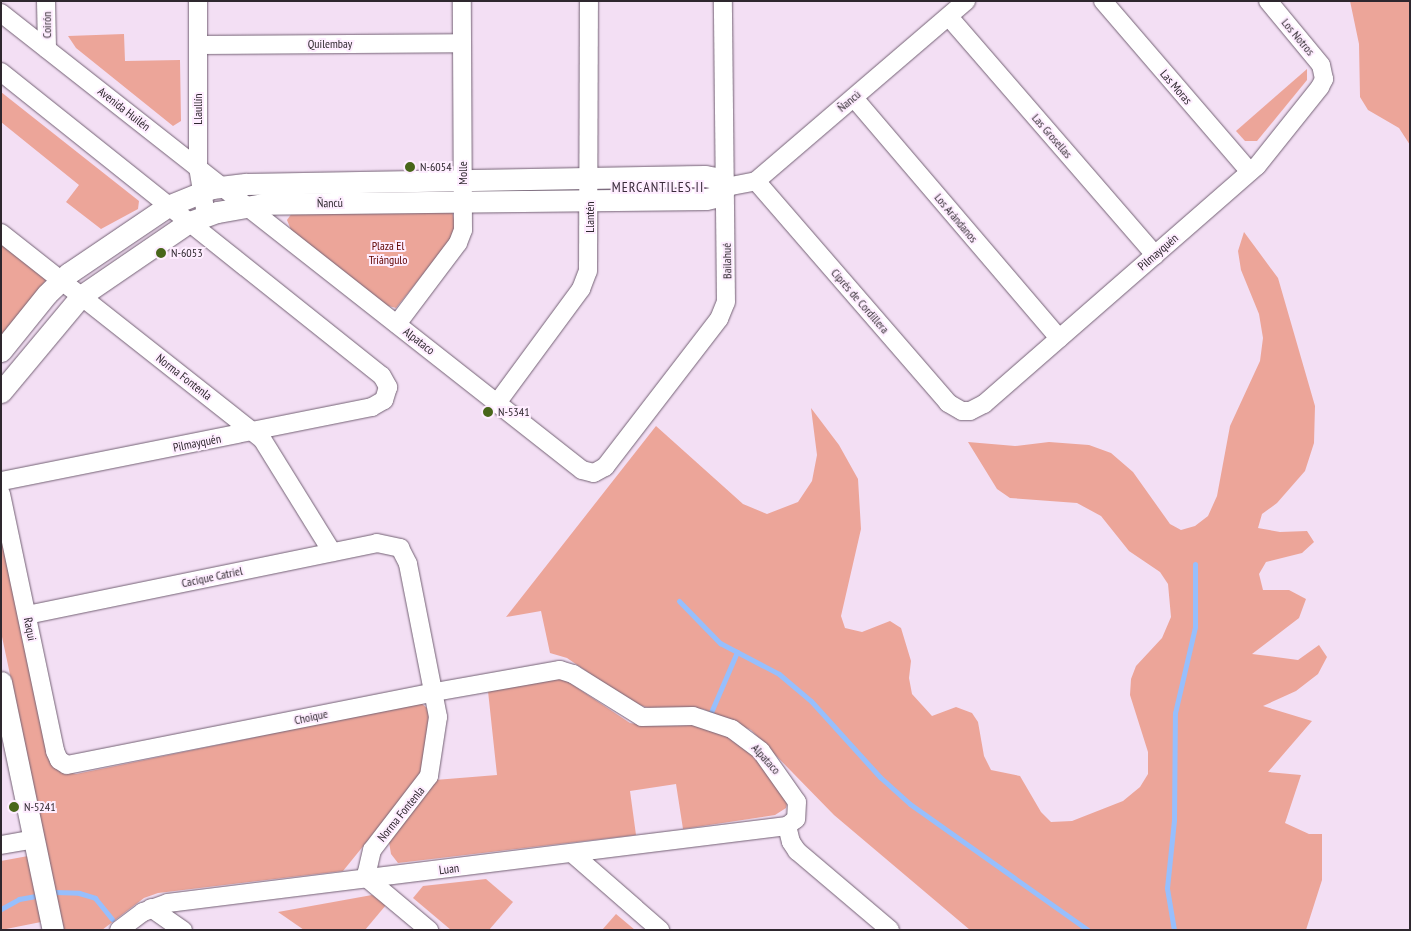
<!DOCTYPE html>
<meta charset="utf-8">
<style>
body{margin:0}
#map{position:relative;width:1411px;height:931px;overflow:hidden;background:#f3dff4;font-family:"PT Sans Narrow",sans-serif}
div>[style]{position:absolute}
.green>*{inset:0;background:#eca599}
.stream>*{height:5px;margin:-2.5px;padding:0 2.5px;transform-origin:2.5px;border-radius:2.5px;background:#97bffd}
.roads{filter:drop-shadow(0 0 1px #736174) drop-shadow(0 0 1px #736174)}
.minor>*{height:18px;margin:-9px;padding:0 9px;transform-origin:9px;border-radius:9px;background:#fff}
.tertiary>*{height:21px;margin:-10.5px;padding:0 10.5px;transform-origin:10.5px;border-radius:10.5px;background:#fff}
.dots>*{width:14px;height:14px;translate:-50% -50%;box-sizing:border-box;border:2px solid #feedff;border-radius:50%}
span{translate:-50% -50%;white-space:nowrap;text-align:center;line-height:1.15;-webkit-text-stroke:4px #feedff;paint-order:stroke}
.street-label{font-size:12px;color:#2e272e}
.poi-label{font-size:12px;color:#2e272e}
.left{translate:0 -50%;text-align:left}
.park-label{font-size:12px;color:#600400}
.neighbourhood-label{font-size:14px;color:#392a3a;letter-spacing:1px}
.frame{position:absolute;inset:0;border:2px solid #2e272e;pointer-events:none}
</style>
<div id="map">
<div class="green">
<i style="clip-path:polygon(1350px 1px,1410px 1px,1410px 145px,1399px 128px,1368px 110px,1360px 97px,1359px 44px)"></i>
<i style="clip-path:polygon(124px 34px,125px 61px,180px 60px,181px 121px,173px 126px,76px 48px,68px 36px)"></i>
<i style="clip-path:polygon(1307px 69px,1307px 80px,1257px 141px,1245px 141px,1236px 131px)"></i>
<i style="clip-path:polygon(1px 92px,139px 201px,138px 209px,101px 229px,66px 202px,79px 185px,1px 122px)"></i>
<i style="clip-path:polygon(452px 211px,457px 232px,396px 308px,385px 305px,291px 230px,287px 220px,292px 213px)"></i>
<i style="clip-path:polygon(1244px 232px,1278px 278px,1315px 406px,1314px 443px,1305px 471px,1277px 503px,1262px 514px,1258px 528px,1280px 532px,1307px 531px,1314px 542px,1302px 553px,1266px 562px,1259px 574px,1263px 590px,1289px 590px,1306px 599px,1299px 618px,1252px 654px,1298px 660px,1319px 645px,1327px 657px,1318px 674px,1296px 691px,1263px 706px,1312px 721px,1268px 772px,1301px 775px,1285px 823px,1309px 834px,1322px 834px,1322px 880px,1306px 930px,970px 930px,834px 815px,751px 730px,703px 709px,652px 709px,633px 703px,567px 658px,550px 653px,541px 611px,506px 617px,656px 426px,743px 504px,767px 514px,798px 502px,812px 481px,817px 455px,811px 408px,839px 445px,858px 479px,861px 529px,841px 616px,845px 628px,862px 632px,890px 621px,901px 628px,911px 661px,909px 678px,912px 694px,932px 716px,956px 707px,972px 713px,978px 722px,984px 756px,991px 770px,1020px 776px,1041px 812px,1051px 822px,1072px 821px,1123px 801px,1140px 787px,1148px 774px,1148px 752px,1130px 695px,1131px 679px,1136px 666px,1162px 638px,1171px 617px,1168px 584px,1160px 572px,1129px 551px,1101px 516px,1077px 503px,1010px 498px,997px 489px,968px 442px,1015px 446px,1049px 442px,1089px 445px,1111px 453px,1133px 472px,1170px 524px,1181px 530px,1195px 526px,1208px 516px,1217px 496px,1230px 426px,1260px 361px,1263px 338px,1259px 314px,1241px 270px,1238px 251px)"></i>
<i style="clip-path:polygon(1px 240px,46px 280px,1px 341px)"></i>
<i style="clip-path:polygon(1px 537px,61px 771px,76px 774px,421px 703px,427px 708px,429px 715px,421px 775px,343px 871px,158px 893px,144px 898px,102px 930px,64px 930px,1px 632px)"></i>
<i style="clip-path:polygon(557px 678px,567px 681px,630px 723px,647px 726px,697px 725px,726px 736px,757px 759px,787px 803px,786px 808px,775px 815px,683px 829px,676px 784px,630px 791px,636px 835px,398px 863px,391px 854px,389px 842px,435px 780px,497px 775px,488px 691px)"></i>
<i style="clip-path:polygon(28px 856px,41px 922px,1px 930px,1px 861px)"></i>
<i style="clip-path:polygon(486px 879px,513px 902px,489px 930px,451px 930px,413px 898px,423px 886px)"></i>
<i style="clip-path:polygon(372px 895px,386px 905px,365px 930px,304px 930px,278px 912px)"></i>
<i style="clip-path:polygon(616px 914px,635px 930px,602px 930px)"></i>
</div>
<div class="stream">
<i style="left:679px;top:601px;width:59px;rotate:45.7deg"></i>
<i style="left:720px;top:643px;width:67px;rotate:27.7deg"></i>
<i style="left:779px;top:674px;width:42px;rotate:40.2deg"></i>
<i style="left:811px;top:701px;width:103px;rotate:47.8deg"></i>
<i style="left:880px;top:777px;width:40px;rotate:42deg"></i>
<i style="left:910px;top:804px;width:218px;rotate:35.3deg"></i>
<i style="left:709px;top:717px;width:71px;rotate:-66.7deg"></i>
<i style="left:55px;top:892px;width:24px;rotate:2deg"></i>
<i style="left:79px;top:893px;width:17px;rotate:17deg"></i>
<i style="left:95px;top:898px;width:27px;rotate:51deg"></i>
<i style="left:1px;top:909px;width:21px;rotate:-29deg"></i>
<i style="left:19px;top:899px;width:17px;rotate:-10deg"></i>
<i style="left:1174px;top:930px;width:43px;rotate:-99.5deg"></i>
<i style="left:1167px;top:888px;width:68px;rotate:-84.1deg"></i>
<i style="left:1174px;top:820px;width:107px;rotate:-89.5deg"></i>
<i style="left:1175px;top:713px;width:88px;rotate:-76.9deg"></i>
<i style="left:1195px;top:627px;width:63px;rotate:-90deg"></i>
</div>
<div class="roads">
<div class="minor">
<i style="left:46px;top:1px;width:48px;rotate:88.8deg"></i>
<i style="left:198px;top:1px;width:166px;rotate:90deg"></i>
<i style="left:198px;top:167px;width:49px;rotate:80.5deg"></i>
<i style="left:1103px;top:1px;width:225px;rotate:49.3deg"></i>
<i style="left:1px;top:13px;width:739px;rotate:38.19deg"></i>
<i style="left:582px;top:470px;width:12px;rotate:14deg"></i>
<i style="left:594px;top:473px;width:13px;rotate:-29deg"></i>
<i style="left:605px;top:467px;width:187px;rotate:-52.4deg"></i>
<i style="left:719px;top:319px;width:18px;rotate:-68deg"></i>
<i style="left:726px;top:302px;width:301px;rotate:-90.6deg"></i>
<i style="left:949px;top:17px;width:315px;rotate:49.1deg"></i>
<i style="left:198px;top:45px;width:264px;rotate:-0.4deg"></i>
<i style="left:1px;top:72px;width:487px;rotate:38.6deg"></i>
<i style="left:382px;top:376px;width:13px;rotate:61deg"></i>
<i style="left:388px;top:387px;width:14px;rotate:107deg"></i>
<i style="left:384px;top:400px;width:14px;rotate:150deg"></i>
<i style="left:372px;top:407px;width:378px;rotate:168.7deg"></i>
<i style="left:854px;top:98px;width:316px;rotate:49.5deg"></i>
<i style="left:756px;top:181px;width:294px;rotate:49.1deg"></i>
<i style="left:948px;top:403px;width:16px;rotate:30deg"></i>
<i style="left:962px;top:411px;width:8px"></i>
<i style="left:970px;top:411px;width:16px;rotate:-27deg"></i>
<i style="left:984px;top:404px;width:362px;rotate:-41.1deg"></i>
<i style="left:1257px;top:166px;width:101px;rotate:-51.4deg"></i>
<i style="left:1320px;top:87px;width:9px;rotate:-63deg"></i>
<i style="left:1324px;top:79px;width:14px;rotate:-102deg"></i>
<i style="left:1321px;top:65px;width:83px;rotate:-129.6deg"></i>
<i style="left:726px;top:187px;width:31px;rotate:-11deg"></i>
<i style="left:756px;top:181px;width:277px;rotate:-40.6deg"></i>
<i style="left:1px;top:233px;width:333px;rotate:38.3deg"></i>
<i style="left:262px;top:439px;width:133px;rotate:58.2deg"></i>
<i style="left:397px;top:324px;width:101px;rotate:-53deg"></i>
<i style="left:458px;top:243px;width:14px;rotate:-69deg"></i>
<i style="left:463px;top:230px;width:229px;rotate:-90.3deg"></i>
<i style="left:497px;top:403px;width:142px;rotate:-53.6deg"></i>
<i style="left:581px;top:289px;width:19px;rotate:-69deg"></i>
<i style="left:588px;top:271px;width:270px;rotate:-89.8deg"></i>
<i style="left:1px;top:494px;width:263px;rotate:78.1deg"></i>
<i style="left:55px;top:751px;width:10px;rotate:66deg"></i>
<i style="left:59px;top:760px;width:9px;rotate:32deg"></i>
<i style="left:67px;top:765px;width:375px;rotate:-11.2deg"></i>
<i style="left:435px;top:692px;width:127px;rotate:-10deg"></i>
<i style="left:560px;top:670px;width:14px;rotate:17deg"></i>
<i style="left:573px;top:674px;width:81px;rotate:31.9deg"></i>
<i style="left:642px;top:717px;width:51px;rotate:-1.1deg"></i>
<i style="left:693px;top:716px;width:41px;rotate:18.4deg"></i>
<i style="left:732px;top:729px;width:36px;rotate:37deg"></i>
<i style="left:761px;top:751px;width:62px;rotate:54.8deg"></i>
<i style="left:797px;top:802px;width:17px;rotate:93deg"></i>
<i style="left:796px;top:819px;width:11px;rotate:142deg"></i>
<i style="left:787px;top:826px;width:624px;rotate:172.91deg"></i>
<i style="left:168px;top:903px;width:27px;rotate:160deg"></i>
<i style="left:143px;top:912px;width:30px;rotate:143deg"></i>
<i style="left:27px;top:615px;width:357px;rotate:-11.6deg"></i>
<i style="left:377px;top:543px;width:24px;rotate:12deg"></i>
<i style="left:400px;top:548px;width:18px;rotate:63deg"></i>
<i style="left:408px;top:564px;width:156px;rotate:78.9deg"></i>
<i style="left:438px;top:717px;width:60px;rotate:98.7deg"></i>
<i style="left:429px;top:776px;width:93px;rotate:127.6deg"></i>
<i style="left:372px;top:850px;width:23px;rotate:103deg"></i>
<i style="left:367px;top:872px;width:7px;rotate:82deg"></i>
<i style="left:368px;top:879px;width:80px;rotate:39.9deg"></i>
<i style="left:787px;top:826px;width:16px;rotate:76deg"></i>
<i style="left:791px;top:842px;width:11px;rotate:56deg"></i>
<i style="left:797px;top:851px;width:122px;rotate:40.3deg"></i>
<i style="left:1px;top:845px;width:34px;rotate:-10deg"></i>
<i style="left:573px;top:854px;width:116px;rotate:41.1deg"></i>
<i style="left:151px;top:908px;width:39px;rotate:35deg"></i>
</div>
<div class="tertiary">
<i style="left:1px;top:351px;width:73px;rotate:-51.1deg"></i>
<i style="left:47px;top:294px;width:30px;rotate:-44deg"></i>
<i style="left:69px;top:273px;width:120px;rotate:-34.1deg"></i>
<i style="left:168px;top:206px;width:48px;rotate:-22.2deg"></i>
<i style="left:212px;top:188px;width:34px;rotate:-7deg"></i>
<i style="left:246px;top:184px;width:459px;rotate:-1deg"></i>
<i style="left:705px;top:176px;width:10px;rotate:11deg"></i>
<i style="left:715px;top:178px;width:14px;rotate:39deg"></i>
<i style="left:726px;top:187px;width:15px;rotate:138deg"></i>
<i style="left:715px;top:197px;width:9px;rotate:167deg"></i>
<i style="left:706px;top:199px;width:443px;rotate:179.4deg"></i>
<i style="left:263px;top:204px;width:47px;rotate:170.1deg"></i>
<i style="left:217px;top:212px;width:30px;rotate:160deg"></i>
<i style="left:189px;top:222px;width:131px;rotate:145.6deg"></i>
<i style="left:81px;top:296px;width:125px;rotate:129.8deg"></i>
<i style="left:1px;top:682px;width:253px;rotate:78.2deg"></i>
</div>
</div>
<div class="dots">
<i style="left:410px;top:167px;background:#48661a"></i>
<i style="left:161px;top:253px;background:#48661a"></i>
<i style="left:488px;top:412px;background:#48661a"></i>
<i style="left:14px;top:807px;background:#48661a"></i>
</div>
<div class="street-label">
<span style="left:47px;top:25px;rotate:-90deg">Coirón</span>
<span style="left:1298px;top:37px;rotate:50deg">Los Notros</span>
<span style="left:330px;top:44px">Quilembay</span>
<span style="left:1176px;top:87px;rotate:49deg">Las Moras</span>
<span style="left:849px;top:101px;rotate:-40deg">Ñancú</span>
<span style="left:124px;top:109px;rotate:38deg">Avenida Huilén</span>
<span style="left:198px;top:109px;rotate:-90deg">Llaullín</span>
<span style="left:1052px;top:136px;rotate:49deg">Las Grosellas</span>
<span style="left:463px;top:173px;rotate:-90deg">Molle</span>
<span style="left:330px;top:203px;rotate:-1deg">Ñancú</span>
<span style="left:590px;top:217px;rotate:-90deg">Llantén</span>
<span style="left:956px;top:218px;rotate:50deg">Los Arándanos</span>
<span style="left:1158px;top:252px;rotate:-41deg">Pilmayquén</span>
<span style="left:727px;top:261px;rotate:-91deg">Bailahué</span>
<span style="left:860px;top:301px;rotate:49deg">Ciprés de Cordillera</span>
<span style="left:419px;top:341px;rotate:38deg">Alpataco</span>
<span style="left:184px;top:377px;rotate:38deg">Norma Fontenla</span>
<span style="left:197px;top:443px;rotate:-11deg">Pilmayquén</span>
<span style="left:212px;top:577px;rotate:-12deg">Cacique Catriel</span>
<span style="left:30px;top:629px;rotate:79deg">Raqui</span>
<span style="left:311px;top:717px;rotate:-12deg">Choique</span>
<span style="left:766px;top:759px;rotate:48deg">Alpataco</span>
<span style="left:401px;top:814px;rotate:-51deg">Norma Fontenla</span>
<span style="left:449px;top:869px;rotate:-7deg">Luan</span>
</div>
<div class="poi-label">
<span class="left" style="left:420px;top:167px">N-6054</span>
<span class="left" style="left:171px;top:253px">N-6053</span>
<span class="left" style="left:498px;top:412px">N-5341</span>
<span class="left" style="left:24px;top:807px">N-5241</span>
</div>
<div class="park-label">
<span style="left:388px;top:253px">Plaza El<br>Triángulo</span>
</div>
<div class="neighbourhood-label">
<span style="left:658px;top:187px">MERCANTILES II</span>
</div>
<div class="frame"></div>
</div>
